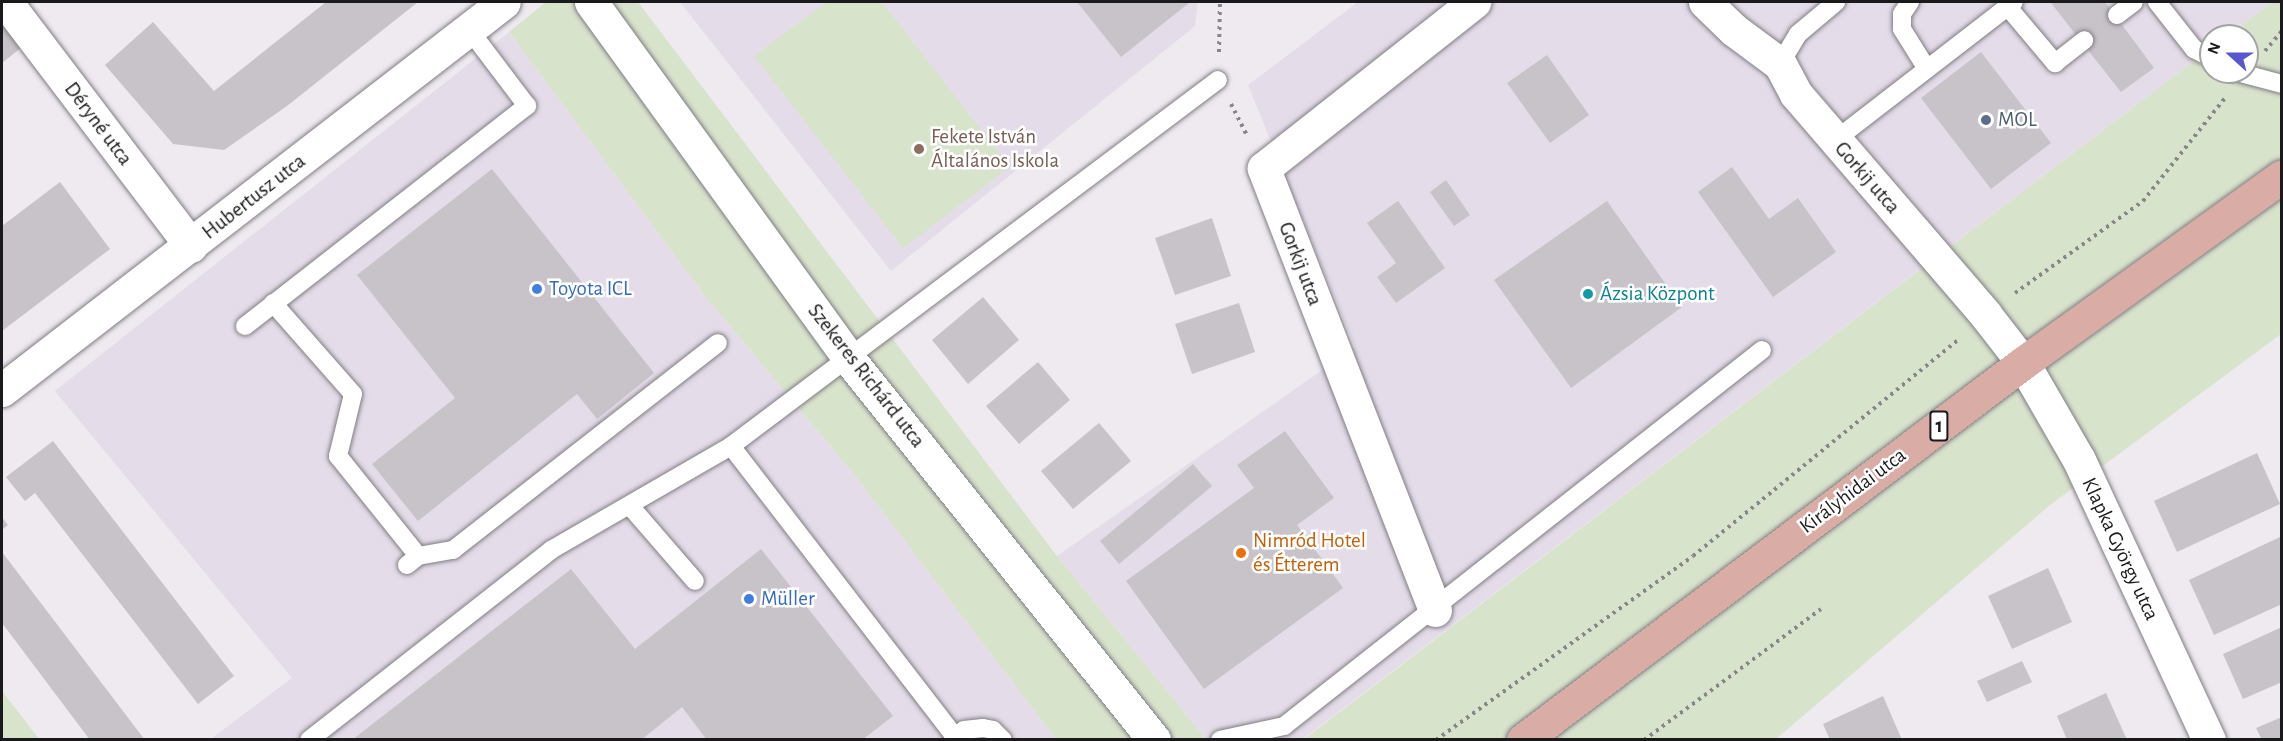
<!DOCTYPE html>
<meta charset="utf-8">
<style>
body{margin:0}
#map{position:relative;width:2283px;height:741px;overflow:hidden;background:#eeeaf0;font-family:"Alegreya Sans",sans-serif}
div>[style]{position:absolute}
.built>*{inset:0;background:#e4dce9}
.green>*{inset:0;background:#d8e3cc}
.building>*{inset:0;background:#c7c3c9}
.path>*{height:4px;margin-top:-2px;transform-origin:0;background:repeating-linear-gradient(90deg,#89868a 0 3px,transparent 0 7.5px)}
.roads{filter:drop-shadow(0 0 2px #817d83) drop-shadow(0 0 2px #817d83)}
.service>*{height:18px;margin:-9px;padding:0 9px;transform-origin:9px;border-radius:9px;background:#fff}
.minor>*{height:33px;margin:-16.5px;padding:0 16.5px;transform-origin:16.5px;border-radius:16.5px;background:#fff}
.primary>*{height:33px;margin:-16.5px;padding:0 16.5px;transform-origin:16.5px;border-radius:16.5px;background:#d9aca6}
.dots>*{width:16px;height:16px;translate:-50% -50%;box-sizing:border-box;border:3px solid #fff;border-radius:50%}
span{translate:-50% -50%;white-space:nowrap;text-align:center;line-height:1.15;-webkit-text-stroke:5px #fff;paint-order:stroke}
.shield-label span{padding:2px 4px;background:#fff;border:2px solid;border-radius:4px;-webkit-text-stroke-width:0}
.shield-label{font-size:20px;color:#1a191b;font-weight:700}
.service-label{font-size:21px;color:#4e5e75}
.left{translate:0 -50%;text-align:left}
.street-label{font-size:21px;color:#1a191b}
.education-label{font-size:21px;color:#785e54}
.shop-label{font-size:21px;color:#366cbe}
.culture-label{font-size:21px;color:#0d838f}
.food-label{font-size:21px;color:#c56008}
.frame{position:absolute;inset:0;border:3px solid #1a191b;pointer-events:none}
.north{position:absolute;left:2199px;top:24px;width:60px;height:60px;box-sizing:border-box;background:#fff;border:2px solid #a3a3a4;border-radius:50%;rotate:291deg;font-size:16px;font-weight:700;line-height:24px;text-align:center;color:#1a191b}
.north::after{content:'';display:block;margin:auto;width:21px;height:27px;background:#5857cf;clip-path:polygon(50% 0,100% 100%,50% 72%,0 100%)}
</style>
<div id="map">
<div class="built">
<i style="clip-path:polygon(680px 2px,1198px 2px,1195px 26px,891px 271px)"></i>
<i style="clip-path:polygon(1358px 2px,2273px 2px,2227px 36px,2211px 36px,2211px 48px,1303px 739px,1206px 739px,1057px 556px,1355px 347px,1248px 85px)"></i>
<i style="clip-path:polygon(509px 32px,705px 296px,853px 473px,1056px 739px,211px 739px,292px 678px,55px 391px)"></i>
</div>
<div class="green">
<i style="clip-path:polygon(546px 2px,638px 2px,1057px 556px,1206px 739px,1056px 739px,853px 473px,705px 296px,509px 32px)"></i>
<i style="clip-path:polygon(827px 2px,882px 2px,1010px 167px,903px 248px,754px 56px)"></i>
<i style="clip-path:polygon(2273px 2px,2281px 2px,2281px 334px,2050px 505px,1776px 739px,1303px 740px,2211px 48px,2211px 72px,2247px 72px,2247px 36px,2227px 36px)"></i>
<i style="clip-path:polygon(2px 691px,39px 739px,2px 739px)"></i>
</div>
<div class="building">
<i style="clip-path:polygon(326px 2px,418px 2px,287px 106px,224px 150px,173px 144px,105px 65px,153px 22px,214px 91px)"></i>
<i style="clip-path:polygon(1077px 2px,1188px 2px,1189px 3px,1121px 57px)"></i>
<i style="clip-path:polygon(2105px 2px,2154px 68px,2121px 92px,2051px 3px)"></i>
<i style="clip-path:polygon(2px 20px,22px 47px,2px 63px)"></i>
<i style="clip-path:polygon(1981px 52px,2051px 143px,1991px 189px,1921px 98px)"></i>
<i style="clip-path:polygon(1547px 55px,1589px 115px,1550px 143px,1507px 83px)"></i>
<i style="clip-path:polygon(1732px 167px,1769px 219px,1798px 198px,1836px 252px,1773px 297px,1698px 192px)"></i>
<i style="clip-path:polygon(492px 169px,654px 373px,597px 419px,577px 394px,418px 521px,372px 464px,455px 398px,357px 275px)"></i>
<i style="clip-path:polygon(1446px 180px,1470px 215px,1454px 226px,1430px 192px)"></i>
<i style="clip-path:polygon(60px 182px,110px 249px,2px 331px,2px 226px)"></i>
<i style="clip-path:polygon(1398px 201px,1445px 268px,1396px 303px,1377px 277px,1396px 263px,1367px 223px)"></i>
<i style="clip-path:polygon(1607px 201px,1682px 307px,1571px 388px,1494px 280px)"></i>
<i style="clip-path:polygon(1212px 218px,1231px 276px,1175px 295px,1155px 238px)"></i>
<i style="clip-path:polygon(983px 297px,1019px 340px,968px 384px,932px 340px)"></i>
<i style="clip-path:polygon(1239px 303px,1255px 352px,1192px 374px,1175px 324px)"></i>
<i style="clip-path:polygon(1038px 362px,1070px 400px,1019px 444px,986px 406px)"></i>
<i style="clip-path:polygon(1099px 423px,1131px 461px,1073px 509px,1041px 471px)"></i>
<i style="clip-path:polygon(1285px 431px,1334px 498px,1297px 525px,1343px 588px,1204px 689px,1126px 581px,1254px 488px,1237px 465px)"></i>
<i style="clip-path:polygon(53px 441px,234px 676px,198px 704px,35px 493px,25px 501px,6px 477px)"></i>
<i style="clip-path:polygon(2257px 453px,2280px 504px,2177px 552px,2154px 501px)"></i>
<i style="clip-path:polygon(1193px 464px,1212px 486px,1119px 564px,1100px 541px)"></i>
<i style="clip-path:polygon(2px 517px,8px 525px,2px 530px)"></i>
<i style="clip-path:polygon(2280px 537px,2282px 604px,2214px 635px,2189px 580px)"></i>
<i style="clip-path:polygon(761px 549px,893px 716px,862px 740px,707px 740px,682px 707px,641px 740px,352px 740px,571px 569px,635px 649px)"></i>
<i style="clip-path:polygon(2px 552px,145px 740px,90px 740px,2px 623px)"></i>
<i style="clip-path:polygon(2048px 568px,2072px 622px,2012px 649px,1988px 596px)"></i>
<i style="clip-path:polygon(2282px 627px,2282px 682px,2243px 699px,2223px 654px)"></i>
<i style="clip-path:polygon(2022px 661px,2032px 682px,1987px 702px,1977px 681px)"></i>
<i style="clip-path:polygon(2106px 693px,2127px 740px,2067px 740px,2057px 716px)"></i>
<i style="clip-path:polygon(1883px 696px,1902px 740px,1830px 740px,1823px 724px)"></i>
<i style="clip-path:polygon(2282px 717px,2282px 740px,2262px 740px,2256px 728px)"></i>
</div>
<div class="path">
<i style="left:2265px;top:51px;width:26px;rotate:-50deg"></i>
<i style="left:1219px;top:52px;width:50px;rotate:-88.9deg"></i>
<i style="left:1231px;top:104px;width:37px;rotate:63deg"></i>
<i style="left:2015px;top:293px;width:158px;rotate:-35.7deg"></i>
<i style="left:2143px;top:201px;width:132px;rotate:-51.5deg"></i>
<i style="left:1436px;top:740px;width:316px;rotate:-35.6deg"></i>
<i style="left:1693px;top:556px;width:345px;rotate:-39.2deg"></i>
<i style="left:1644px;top:740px;width:220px;rotate:-36.5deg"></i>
</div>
<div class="roads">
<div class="service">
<i style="left:1910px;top:2px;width:14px;rotate:124deg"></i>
<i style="left:1902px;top:14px;width:15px;rotate:90deg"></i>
<i style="left:1902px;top:29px;width:47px;rotate:58deg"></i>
<i style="left:2157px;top:2px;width:60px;rotate:51.8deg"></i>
<i style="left:2194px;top:49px;width:19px;rotate:28deg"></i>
<i style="left:2007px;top:6px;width:75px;rotate:49.9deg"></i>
<i style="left:2055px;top:63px;width:37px;rotate:-38deg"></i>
<i style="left:2117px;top:15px;width:21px;rotate:-37deg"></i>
<i style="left:1780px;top:64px;width:35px;rotate:-59deg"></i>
<i style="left:1798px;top:34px;width:50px;rotate:-40.1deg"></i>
<i style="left:2237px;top:72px;width:47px;rotate:14.9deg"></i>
<i style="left:1834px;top:141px;width:227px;rotate:-37.7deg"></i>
<i style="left:273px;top:303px;width:121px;rotate:48.7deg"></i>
<i style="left:353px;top:394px;width:64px;rotate:103.6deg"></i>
<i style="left:338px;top:456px;width:128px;rotate:51.3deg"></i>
<i style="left:245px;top:326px;width:358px;rotate:-38deg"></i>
<i style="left:527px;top:106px;width:98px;rotate:-127.1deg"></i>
<i style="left:731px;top:446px;width:369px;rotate:52.4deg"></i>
<i style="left:956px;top:738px;width:4px;rotate:146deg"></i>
<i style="left:630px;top:506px;width:99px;rotate:49.1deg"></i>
<i style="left:407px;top:565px;width:14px;rotate:-39deg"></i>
<i style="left:418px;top:556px;width:36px;rotate:-10deg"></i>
<i style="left:453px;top:550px;width:336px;rotate:-38deg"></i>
<i style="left:956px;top:738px;width:11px;rotate:-45deg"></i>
<i style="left:964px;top:730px;width:19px;rotate:-6deg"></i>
<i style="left:983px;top:728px;width:10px;rotate:11deg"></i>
<i style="left:993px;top:730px;width:14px;rotate:45deg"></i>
<i style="left:309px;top:740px;width:308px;rotate:-38.1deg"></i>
<i style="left:551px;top:550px;width:208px;rotate:-30deg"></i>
<i style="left:731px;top:446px;width:609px;rotate:-36.93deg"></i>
<i style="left:1220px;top:740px;width:66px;rotate:-12.3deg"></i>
<i style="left:1284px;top:726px;width:608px;rotate:-38.19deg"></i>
</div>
<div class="minor">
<i style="left:6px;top:2px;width:306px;rotate:52.8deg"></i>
<i style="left:591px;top:2px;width:440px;rotate:54.1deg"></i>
<i style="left:849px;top:359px;width:488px;rotate:51.3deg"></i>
<i style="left:1705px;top:2px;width:40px;rotate:44deg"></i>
<i style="left:1734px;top:30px;width:57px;rotate:36.5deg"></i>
<i style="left:1780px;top:64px;width:34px;rotate:62deg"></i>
<i style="left:1796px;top:94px;width:290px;rotate:49.3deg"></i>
<i style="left:1985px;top:314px;width:62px;rotate:52.2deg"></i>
<i style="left:2023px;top:363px;width:112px;rotate:60deg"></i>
<i style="left:2079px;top:460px;width:309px;rotate:65.1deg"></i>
<i style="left:2px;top:390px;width:634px;rotate:-37.7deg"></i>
<i style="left:1435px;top:610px;width:474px;rotate:-111.2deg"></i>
<i style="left:1264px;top:168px;width:268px;rotate:-38.3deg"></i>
</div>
<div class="primary">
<i style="left:1523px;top:740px;width:626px;rotate:-37.02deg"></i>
<i style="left:2023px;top:363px;width:319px;rotate:-35.8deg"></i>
</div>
</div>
<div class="dots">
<i style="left:1986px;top:120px;background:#5c6f8a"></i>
<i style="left:919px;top:149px;background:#8d6e63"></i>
<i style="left:537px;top:289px;background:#3f7fe0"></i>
<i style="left:1588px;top:294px;background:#0f9aa8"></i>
<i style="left:1241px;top:553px;background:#e8710a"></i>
<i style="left:749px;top:599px;background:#3f7fe0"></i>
</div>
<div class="shield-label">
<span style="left:1939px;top:426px">1</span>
</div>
<div class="service-label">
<span class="left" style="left:1998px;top:120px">MOL</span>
</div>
<div class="street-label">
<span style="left:98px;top:124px;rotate:53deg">Déryné utca</span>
<span style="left:1867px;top:178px;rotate:49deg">Gorkij utca</span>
<span style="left:254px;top:197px;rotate:-38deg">Hubertusz utca</span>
<span style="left:1300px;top:264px;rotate:69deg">Gorkij utca</span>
<span style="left:866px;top:376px;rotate:52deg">Szekeres Richárd utca</span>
<span style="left:1853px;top:491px;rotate:-37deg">Királyhidai utca</span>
<span style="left:2120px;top:549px;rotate:65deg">Klapka György utca</span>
</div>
<div class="education-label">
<span class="left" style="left:931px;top:149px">Fekete István<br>Általános Iskola</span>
</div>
<div class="shop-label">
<span class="left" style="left:549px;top:289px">Toyota ICL</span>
<span class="left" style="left:761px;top:599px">Müller</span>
</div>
<div class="culture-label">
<span class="left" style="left:1600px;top:294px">Ázsia Központ</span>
</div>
<div class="food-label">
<span class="left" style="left:1253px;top:553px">Nimród Hotel<br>és Étterem</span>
</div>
<div class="frame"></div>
<div class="north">N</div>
</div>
